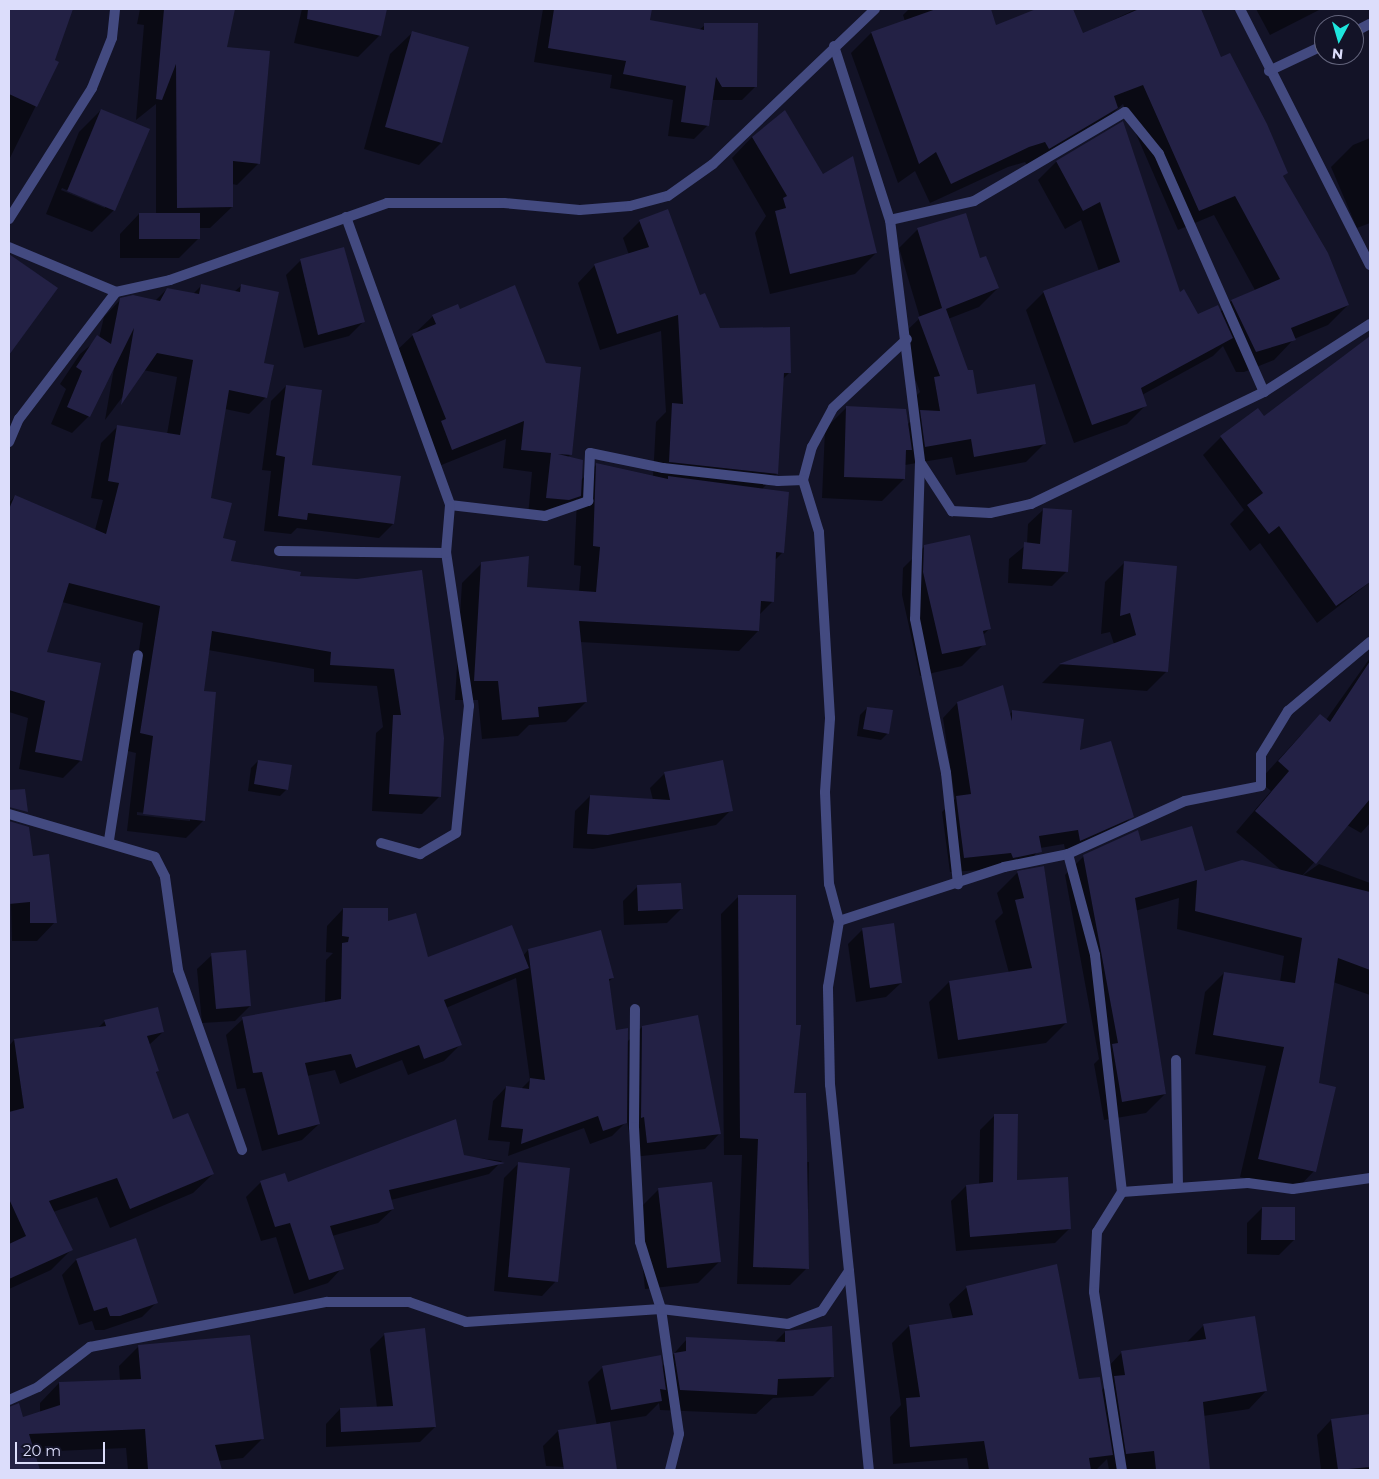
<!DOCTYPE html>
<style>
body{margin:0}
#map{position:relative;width:1379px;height:1479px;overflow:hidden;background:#131327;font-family:Montserrat,sans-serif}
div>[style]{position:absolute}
.shadow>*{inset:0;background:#0007}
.building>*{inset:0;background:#232145}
.minor>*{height:10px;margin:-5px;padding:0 5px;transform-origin:5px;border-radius:5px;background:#434a80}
span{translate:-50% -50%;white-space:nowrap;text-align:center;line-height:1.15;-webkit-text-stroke:4px #131327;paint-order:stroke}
.frame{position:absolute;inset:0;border:10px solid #dcddfb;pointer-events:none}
.north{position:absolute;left:1314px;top:15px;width:50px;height:50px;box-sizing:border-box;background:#131327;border:1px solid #63647c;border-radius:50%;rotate:186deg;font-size:14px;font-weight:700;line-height:20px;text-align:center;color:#dcddfb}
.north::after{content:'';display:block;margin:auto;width:18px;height:22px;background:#1ee5dc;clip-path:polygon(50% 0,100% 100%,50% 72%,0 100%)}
.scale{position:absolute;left:15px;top:1442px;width:90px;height:22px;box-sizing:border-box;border:2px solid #dcddfb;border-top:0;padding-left:6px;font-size:15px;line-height:18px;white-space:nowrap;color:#dcddfb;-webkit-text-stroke:4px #131327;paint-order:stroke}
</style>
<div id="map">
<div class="shadow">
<i style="clip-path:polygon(9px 9px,71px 9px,53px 61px,57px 63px,9px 160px)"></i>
<i style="clip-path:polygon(140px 9px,234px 9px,225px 48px,258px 164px,237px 185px,232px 184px,232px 207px,210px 228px,199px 228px,199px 238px,179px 258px,120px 258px,120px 234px,139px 214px,156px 214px,156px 104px,136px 120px,144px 25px,137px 24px)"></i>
<i style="clip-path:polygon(302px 9px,386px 9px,380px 35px,358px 57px,294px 43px)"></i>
<i style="clip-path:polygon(543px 9px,651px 9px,649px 21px,699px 30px,705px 25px,756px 86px,742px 100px,712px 100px,708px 125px,694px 139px,668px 136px,673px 100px,610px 88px,612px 75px,534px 62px)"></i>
<i style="clip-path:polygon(909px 9px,990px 9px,995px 26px,1039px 9px,1072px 9px,1082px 35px,1136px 9px,1199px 9px,1221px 59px,1287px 173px,1282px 177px,1348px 305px,1328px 325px,1294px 339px,1274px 360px,1244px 372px,1236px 372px,1223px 346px,1213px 356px,1142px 395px,1145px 406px,1127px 424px,1074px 443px,1026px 310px,1044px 292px,1099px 271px,1081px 220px,1065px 229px,1038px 180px,1056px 162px,1122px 123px,1179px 293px,1197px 315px,1220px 312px,1231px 301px,1255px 290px,1214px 215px,1178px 230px,1123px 104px,1096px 128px,1029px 168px,1025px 162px,1008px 167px,930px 203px,915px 171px,898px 183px,851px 53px,871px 33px,905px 21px,903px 15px)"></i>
<i style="clip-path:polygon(1256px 9px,1321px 9px,1270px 35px)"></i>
<i style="clip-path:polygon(413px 32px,441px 143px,419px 165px,364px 149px,390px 54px)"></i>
<i style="clip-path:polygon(evenodd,101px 110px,114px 210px,92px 232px,46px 214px,79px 132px,101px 110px,62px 188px,105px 206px,105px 208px,61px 190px,62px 188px)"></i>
<i style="clip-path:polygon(752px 137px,823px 176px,876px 253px,855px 274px,770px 294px,755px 233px,766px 216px,732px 158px)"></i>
<i style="clip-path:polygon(1370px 138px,1370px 223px,1357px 228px,1331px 167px,1353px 145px)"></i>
<i style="clip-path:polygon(640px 221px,719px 329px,789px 373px,782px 380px,777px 474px,761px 490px,783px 552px,774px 561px,772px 602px,759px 615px,758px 631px,739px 651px,580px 642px,586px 702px,566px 722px,529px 725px,518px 736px,482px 739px,478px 700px,455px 700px,462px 583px,481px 564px,526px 588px,579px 592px,581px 566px,574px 565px,577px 499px,561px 515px,528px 516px,532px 472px,503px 468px,506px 439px,434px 468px,393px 354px,433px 316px,459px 311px,570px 455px,568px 457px,581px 480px,597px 464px,653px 477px,656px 422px,666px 412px,661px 331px,600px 350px,578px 283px,595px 265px,629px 255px,623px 238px)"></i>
<i style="clip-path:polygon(918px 229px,979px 260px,998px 288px,979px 307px,948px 319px,976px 396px,1045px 443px,1026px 462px,956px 475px,952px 457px,905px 465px,904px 479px,882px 501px,822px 498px,825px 429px,847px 407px,907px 425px,919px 413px,916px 396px,920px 392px,900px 337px,920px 318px,899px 248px)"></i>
<i style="clip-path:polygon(17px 260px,56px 288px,9px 353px,9px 268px)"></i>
<i style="clip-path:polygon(301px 260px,364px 321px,349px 336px,304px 348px,286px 275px)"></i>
<i style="clip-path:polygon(evenodd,202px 285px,234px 292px,242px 285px,263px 364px,266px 397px,249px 414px,225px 409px,210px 499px,230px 562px,299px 577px,357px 580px,421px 572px,439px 797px,422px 814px,372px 811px,376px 733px,383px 727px,377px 686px,314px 682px,314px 669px,208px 650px,202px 693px,203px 821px,186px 838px,127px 831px,136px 753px,124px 750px,143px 623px,62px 602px,45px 653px,81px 760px,63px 778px,19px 769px,28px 718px,9px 712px,9px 503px,15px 496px,95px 530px,103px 500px,91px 498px,101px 443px,118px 426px,167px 434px,177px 377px,143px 370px,105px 420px,114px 368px,89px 416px,72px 433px,51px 424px,66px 389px,60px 384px,80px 354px,99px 338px,104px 317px,121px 299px,155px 301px,167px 289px,193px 294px,202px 285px,137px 812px,190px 818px,190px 821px,137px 815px,137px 812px)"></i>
<i style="clip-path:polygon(1366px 340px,1370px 345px,1370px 582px,1317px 623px,1260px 543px,1250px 551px,1230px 524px,1244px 510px,1203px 455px,1221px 437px,1264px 418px)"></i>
<i style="clip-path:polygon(286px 386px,310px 466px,393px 524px,379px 538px,297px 528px,291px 534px,264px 531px,271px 471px,262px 470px,271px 401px)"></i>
<i style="clip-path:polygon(1043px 510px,1067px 571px,1052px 586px,1008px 583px,1009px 559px,1027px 544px,1028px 524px)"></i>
<i style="clip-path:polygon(925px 546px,989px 629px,982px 636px,984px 644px,962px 666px,920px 676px,902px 595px,903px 568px)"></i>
<i style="clip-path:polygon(1125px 562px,1167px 671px,1147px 691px,1042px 683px,1060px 665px,1114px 644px,1110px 632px,1101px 634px,1105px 582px)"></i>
<i style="clip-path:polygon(1370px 658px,1370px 823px,1361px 833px,1347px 825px,1302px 876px,1319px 864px,1370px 883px,1370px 995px,1333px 982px,1318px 1084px,1314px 1171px,1296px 1190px,1240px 1177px,1266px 1066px,1195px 1054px,1205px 992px,1224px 973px,1280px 982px,1284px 956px,1177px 929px,1179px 898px,1135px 911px,1165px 1094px,1146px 1113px,1104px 1120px,1094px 1064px,1099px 1059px,1065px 875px,1084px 856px,1140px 842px,1205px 873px,1282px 871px,1236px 832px,1271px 791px,1259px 781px,1301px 735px,1326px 720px)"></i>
<i style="clip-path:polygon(957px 703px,1009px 715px,1013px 711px,1079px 752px,1132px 816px,1118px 831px,1066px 855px,1064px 844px,1040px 848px,1026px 867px,950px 872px,942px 812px,955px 799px,943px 718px)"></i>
<i style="clip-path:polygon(867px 708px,888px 733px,881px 740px,857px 736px,860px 715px)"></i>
<i style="clip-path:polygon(258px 761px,287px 789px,280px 796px,248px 791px,251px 768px)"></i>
<i style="clip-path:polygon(665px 773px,731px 810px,716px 825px,593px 849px,573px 848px,575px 811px,590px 796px,653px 800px,650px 788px)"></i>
<i style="clip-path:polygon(28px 828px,31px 857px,55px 922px,37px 941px,12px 941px,9px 830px)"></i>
<i style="clip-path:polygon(1043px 867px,1066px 1023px,1046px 1043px,938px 1059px,929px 1002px,949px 982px,1009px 973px,995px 921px,1003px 913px,997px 893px,1017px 873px)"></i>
<i style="clip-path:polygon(637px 887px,682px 908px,667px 923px,624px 925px,623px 901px)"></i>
<i style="clip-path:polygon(738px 897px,793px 1094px,803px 1162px,809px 1162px,807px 1268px,790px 1285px,737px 1284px,742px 1155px,724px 1155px,721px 914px)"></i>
<i style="clip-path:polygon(343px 909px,386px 922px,427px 959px,523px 956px,528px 950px,600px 931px,613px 978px,608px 982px,615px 1032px,627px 1042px,642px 1027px,719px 1134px,705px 1149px,633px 1157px,627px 1121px,612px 1136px,590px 1144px,584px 1128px,508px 1156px,510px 1142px,488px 1140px,493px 1101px,506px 1087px,521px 1089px,530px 1080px,516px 978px,446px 1008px,460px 1045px,444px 1061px,408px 1075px,402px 1060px,340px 1084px,335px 1070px,307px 1076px,319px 1124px,302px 1140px,262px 1151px,245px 1088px,237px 1089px,226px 1035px,243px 1019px,325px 1003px,326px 960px,333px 953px,326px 952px,327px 926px)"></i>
<i style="clip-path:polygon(863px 929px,901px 983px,886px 997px,856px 1002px,848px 944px)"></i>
<i style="clip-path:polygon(212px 955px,250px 1006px,235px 1021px,202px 1023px,197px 969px)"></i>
<i style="clip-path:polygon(105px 1021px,163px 1032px,149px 1045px,158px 1071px,155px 1074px,173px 1121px,213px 1174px,193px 1193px,110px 1228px,97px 1197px,53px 1212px,71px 1250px,51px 1270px,9px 1289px,9px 1046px,14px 1040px,98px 1028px)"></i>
<i style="clip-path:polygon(995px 1115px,1016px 1181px,1070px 1228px,1055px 1243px,956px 1251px,951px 1201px,966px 1186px,979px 1185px,980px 1130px)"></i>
<i style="clip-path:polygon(463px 1156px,502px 1161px,489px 1174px,391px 1200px,393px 1209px,378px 1223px,332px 1236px,342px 1268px,328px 1283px,294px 1294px,276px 1237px,261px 1241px,246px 1197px,261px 1182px,287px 1184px)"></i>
<i style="clip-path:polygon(519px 1163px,556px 1281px,542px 1296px,494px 1291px,504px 1178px)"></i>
<i style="clip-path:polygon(659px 1189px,720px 1261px,698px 1283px,645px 1289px,637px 1211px)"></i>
<i style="clip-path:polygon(1262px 1208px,1294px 1240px,1279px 1255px,1247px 1254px,1247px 1223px)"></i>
<i style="clip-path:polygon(135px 1239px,157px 1302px,142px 1317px,104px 1330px,95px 1330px,92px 1321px,79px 1325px,62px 1275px,76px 1260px)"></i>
<i style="clip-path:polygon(967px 1287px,1078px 1381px,1101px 1391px,1107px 1385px,1105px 1370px,1122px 1352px,1186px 1343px,1204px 1325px,1266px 1391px,1249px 1409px,1203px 1416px,1209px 1470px,1109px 1470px,1107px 1459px,1096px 1470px,969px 1470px,967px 1458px,893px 1464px,890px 1417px,901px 1405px,892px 1343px,909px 1326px,953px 1319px,949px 1304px)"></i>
<i style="clip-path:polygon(785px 1332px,833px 1376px,813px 1396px,773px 1398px,756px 1414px,660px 1410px,659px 1403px,646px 1416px,609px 1422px,616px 1470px,546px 1466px,543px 1446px,558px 1431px,597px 1426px,588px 1382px,603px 1367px,661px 1368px,687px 1339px,774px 1343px)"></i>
<i style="clip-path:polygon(385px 1334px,435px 1427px,420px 1442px,326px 1447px,326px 1424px,340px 1409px,377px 1408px,370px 1349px)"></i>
<i style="clip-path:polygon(139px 1346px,263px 1438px,243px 1458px,218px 1461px,221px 1470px,128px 1470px,126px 1448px,33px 1452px,39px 1470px,9px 1470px,9px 1423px,40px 1413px,40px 1403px,59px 1383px,120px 1381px,119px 1366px)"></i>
<i style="clip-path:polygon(1370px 1415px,1370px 1470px,1321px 1470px,1317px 1435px,1331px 1420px)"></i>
</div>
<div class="building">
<i style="clip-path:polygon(9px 9px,73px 9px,55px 60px,59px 62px,37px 107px,9px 94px)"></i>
<i style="clip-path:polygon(164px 9px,235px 9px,227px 47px,270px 51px,260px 164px,233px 161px,233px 207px,177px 208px,176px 64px,162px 100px,156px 99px)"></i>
<i style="clip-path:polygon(308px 9px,387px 9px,381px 36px,307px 19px)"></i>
<i style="clip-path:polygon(554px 9px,652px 9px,650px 20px,704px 30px,704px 23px,758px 23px,757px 87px,722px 87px,716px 77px,709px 126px,681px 122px,686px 86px,623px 74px,626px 61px,548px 48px)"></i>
<i style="clip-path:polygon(936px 9px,991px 9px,996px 25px,1036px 9px,1073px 9px,1083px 33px,1139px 9px,1201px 9px,1221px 57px,1230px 53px,1267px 124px,1288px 173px,1283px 176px,1328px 253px,1349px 305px,1291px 328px,1296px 340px,1256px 352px,1231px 300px,1280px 279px,1235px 196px,1199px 211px,1143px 85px,1114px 96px,1118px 108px,1049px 149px,1045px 142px,1029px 147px,951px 184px,936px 152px,919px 164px,871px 32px)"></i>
<i style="clip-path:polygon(412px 31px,469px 47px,442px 143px,385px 127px)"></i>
<i style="clip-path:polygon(101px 109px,150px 129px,115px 211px,67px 191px)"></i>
<i style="clip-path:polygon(785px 110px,823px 174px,853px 156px,877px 253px,790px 274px,775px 211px,786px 208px,783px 198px,787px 196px,752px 137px)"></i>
<i style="clip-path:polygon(1123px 121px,1180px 292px,1184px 289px,1198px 314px,1218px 305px,1233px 338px,1141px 388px,1147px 406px,1092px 425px,1043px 291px,1120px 262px,1100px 202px,1083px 211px,1056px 161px)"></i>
<i style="clip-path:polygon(668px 209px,700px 295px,705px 293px,720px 328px,790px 327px,791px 373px,784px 373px,778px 474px,669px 462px,672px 403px,683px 404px,678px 315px,617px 334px,594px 264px,649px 247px,639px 220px)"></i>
<i style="clip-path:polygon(139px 213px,200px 213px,200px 239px,139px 239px)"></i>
<i style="clip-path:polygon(966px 213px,980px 258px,986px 256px,999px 288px,946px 309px,968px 370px,973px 370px,977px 394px,1035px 384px,1046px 444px,974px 457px,971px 439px,925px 447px,920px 410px,940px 411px,934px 377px,940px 376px,918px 317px,942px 308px,917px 228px)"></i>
<i style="clip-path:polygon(344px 247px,365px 322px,318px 335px,300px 259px)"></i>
<i style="clip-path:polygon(9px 254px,58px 288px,9px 355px)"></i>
<i style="clip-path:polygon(201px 284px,240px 292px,241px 284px,279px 292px,264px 363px,274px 365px,267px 398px,229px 390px,211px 498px,232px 503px,223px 538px,236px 541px,231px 561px,301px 572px,300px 576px,357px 579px,422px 570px,444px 738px,441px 797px,389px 794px,393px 715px,401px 715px,394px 669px,330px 665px,331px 652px,212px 631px,204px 691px,216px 692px,205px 821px,143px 814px,153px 736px,140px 733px,160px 606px,69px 583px,47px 652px,101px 663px,82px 761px,35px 752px,45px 701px,9px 690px,9px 509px,15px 495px,106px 534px,119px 483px,108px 481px,117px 425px,180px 435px,193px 360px,157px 353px,121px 405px,134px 328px,90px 417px,67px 407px,82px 371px,76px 367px,97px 335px,111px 344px,120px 298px,133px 295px,160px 301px,167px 288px,199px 294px)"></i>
<i style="clip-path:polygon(515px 285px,546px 363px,581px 367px,572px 455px,558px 454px,583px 460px,581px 496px,569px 500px,546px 498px,551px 453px,521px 450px,524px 421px,452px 450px,441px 421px,446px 419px,412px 334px,436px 324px,432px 315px,458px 304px,460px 309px)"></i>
<i style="clip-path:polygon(1370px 336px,1370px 582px,1336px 606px,1279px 526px,1269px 534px,1247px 505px,1263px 493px,1220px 436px,1258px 408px,1264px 416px)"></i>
<i style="clip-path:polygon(286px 385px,322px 390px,312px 465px,401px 476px,394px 524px,308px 513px,307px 520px,278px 516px,285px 457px,276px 455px)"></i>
<i style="clip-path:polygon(846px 406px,906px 409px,912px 450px,906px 450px,905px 479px,844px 477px)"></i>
<i style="clip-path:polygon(596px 463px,668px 479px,668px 476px,789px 492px,784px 553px,776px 552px,774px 602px,761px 601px,759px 631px,579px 621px,587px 702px,538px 707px,539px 717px,502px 720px,498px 681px,474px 681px,481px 562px,529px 556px,527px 587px,596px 592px,600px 547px,593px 546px)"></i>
<i style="clip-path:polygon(1043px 508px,1072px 510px,1068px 572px,1022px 569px,1024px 542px,1040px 544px)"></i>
<i style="clip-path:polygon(970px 535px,991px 629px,983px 631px,986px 645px,942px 654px,923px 572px,924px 545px)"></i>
<i style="clip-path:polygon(1124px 561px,1177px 566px,1168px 672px,1059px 664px,1136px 635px,1130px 613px,1120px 616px)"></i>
<i style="clip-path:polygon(1370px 661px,1370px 799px,1316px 864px,1255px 811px,1289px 771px,1278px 761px,1320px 714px,1330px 722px)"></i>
<i style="clip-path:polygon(1003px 685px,1012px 721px,1012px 710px,1084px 719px,1080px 750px,1111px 741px,1134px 817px,1080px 841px,1078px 830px,1039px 836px,1042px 852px,1013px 858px,1011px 853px,964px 858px,956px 796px,971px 794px,957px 702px)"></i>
<i style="clip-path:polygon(867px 707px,893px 710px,889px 734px,863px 729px)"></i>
<i style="clip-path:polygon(258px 760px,292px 765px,288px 790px,254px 784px)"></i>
<i style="clip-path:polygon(723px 760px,733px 811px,608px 835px,587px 834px,590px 795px,670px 800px,664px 772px)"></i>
<i style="clip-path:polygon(25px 789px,28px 812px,9px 807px,9px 790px)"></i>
<i style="clip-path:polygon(9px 821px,29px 827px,33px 856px,49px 854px,57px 923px,30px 923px,30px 902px,9px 904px)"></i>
<i style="clip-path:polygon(1192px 826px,1205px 871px,1242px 860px,1370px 892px,1370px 970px,1338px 958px,1319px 1083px,1336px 1087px,1316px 1172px,1258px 1159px,1284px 1047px,1213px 1035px,1224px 972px,1295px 983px,1302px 938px,1195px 911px,1197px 880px,1135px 898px,1166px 1094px,1122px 1102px,1112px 1044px,1118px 1043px,1083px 855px,1138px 830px,1141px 841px)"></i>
<i style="clip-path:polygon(1044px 866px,1067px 1023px,958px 1040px,949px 981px,1032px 968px,1015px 900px,1024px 898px,1017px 871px)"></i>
<i style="clip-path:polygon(681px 883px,683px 909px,638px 911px,637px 885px)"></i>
<i style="clip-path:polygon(738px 895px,796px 895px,796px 1025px,801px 1025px,794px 1093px,806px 1093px,809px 1269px,753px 1267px,758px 1139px,740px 1138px)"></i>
<i style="clip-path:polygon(343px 908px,388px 908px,388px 921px,416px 913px,428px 957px,512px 925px,529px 968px,444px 1000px,462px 1045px,424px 1059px,419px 1045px,356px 1068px,351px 1054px,305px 1063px,320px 1124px,278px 1135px,262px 1072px,253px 1073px,242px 1017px,341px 999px,342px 943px,348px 942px,349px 937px,342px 936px)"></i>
<i style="clip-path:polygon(894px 923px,902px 983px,870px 988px,862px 928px)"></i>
<i style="clip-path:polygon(601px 930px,614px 978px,609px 979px,616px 1030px,628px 1028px,627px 1123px,603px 1131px,598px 1116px,521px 1144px,523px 1129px,501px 1127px,506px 1086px,529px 1089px,530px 1078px,545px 1080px,528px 949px)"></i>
<i style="clip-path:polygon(246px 950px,251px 1006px,216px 1009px,211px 953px)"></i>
<i style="clip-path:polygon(158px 1007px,164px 1032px,147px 1036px,159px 1071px,156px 1072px,173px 1119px,188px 1113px,214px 1174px,130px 1209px,117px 1178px,49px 1201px,73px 1250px,9px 1279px,9px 1244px,26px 1236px,9px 1199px,9px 1112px,24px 1108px,14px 1039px,106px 1026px,104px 1020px)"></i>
<i style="clip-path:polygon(698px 1015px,721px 1134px,647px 1143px,644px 1117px,641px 1118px,642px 1026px)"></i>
<i style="clip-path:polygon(994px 1114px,1018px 1114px,1017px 1180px,1068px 1177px,1071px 1229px,970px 1237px,966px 1185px,993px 1182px)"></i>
<i style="clip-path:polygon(456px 1119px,464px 1155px,505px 1163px,389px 1190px,394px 1209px,330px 1226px,344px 1269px,309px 1280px,290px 1223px,275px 1227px,260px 1181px,285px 1173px,288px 1182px)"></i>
<i style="clip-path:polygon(518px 1162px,570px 1168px,558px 1282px,508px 1277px)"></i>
<i style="clip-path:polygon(712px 1182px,721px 1262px,667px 1268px,658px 1188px)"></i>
<i style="clip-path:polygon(1262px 1207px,1295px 1207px,1295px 1240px,1261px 1240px)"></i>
<i style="clip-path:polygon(136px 1238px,158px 1303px,120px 1316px,110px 1316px,107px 1307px,94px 1311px,76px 1259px)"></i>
<i style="clip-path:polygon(1057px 1264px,1079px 1379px,1100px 1377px,1113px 1455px,1089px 1458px,1091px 1470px,989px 1470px,984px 1441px,910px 1447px,906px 1398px,920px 1397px,909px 1325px,973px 1315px,966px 1286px)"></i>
<i style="clip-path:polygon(1255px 1316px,1267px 1391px,1203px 1402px,1210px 1470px,1156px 1470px,1154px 1451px,1126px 1454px,1114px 1376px,1125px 1375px,1121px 1351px,1206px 1339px,1203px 1324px)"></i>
<i style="clip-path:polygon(832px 1326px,834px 1377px,778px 1379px,777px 1395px,680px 1390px,674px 1353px,686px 1351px,686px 1337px,785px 1342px,785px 1331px)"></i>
<i style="clip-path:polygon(425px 1328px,436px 1427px,341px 1432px,340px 1408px,393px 1406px,384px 1333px)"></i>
<i style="clip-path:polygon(250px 1335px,264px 1439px,215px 1445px,222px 1470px,148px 1470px,145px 1429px,29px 1434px,40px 1470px,9px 1470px,9px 1407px,19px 1403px,23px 1417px,60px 1405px,59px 1382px,141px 1379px,138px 1345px)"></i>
<i style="clip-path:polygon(661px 1355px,666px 1390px,660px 1389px,662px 1401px,611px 1410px,602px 1366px)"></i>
<i style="clip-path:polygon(1370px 1414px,1370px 1467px,1338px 1470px,1331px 1419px)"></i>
<i style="clip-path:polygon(610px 1422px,617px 1470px,564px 1470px,558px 1430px)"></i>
</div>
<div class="minor">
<i style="left:1240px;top:9px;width:287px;rotate:63.1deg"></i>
<i style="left:1354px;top:32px;width:18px;rotate:-27deg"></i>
<i style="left:834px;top:46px;width:183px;rotate:72.2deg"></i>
<i style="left:890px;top:220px;width:244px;rotate:82.9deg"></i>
<i style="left:920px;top:462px;width:157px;rotate:91.8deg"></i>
<i style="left:915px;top:619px;width:157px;rotate:78.6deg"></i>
<i style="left:946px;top:773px;width:112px;rotate:83.8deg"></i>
<i style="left:1269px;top:71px;width:61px;rotate:-25.3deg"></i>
<i style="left:346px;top:217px;width:306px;rotate:70.1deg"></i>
<i style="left:450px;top:505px;width:96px;rotate:6.6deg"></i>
<i style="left:545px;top:516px;width:46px;rotate:-19.2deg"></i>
<i style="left:588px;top:501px;width:48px;rotate:-87.6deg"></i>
<i style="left:590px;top:453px;width:75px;rotate:11.6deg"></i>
<i style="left:663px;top:468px;width:116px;rotate:6.4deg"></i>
<i style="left:778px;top:481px;width:25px;rotate:-2deg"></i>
<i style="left:803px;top:480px;width:34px;rotate:-75deg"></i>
<i style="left:812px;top:447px;width:44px;rotate:-61.7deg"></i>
<i style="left:833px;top:408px;width:101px;rotate:-43deg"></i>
<i style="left:9px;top:219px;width:155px;rotate:-57.6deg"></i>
<i style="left:92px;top:88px;width:54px;rotate:-68.2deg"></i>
<i style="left:112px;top:38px;width:29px;rotate:-84deg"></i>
<i style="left:890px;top:220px;width:86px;rotate:-12.7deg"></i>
<i style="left:974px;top:201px;width:175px;rotate:-30.5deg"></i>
<i style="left:1125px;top:112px;width:54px;rotate:51deg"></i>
<i style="left:1159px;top:154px;width:260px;rotate:66.2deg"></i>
<i style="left:9px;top:247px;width:116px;rotate:22.8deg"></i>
<i style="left:116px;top:292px;width:55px;rotate:-12.5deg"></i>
<i style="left:170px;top:280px;width:230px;rotate:-19.5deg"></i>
<i style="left:387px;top:203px;width:117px"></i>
<i style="left:504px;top:203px;width:76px;rotate:5.3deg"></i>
<i style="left:580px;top:210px;width:50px;rotate:-4.6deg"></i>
<i style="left:630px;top:206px;width:39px;rotate:-15deg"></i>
<i style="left:668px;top:196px;width:55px;rotate:-35.4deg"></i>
<i style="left:713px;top:164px;width:224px;rotate:-43.7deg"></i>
<i style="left:9px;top:442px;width:25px;rotate:-67deg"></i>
<i style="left:19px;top:419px;width:160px;rotate:-52.6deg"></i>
<i style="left:920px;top:462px;width:59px;rotate:56.9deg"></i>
<i style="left:952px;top:511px;width:38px;rotate:3deg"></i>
<i style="left:990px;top:513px;width:42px;rotate:-12.4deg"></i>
<i style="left:1031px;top:504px;width:259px;rotate:-25.7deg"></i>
<i style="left:1264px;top:392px;width:126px;rotate:-32.7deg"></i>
<i style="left:279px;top:551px;width:167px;rotate:0.7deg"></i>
<i style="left:9px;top:814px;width:152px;rotate:16.4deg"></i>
<i style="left:155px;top:857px;width:22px;rotate:63deg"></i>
<i style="left:165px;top:877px;width:94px;rotate:82deg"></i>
<i style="left:178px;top:970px;width:191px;rotate:70.4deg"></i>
<i style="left:109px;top:840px;width:187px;rotate:-81.1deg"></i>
<i style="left:381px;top:843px;width:41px;rotate:15.8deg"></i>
<i style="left:420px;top:854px;width:42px;rotate:-30.3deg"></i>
<i style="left:456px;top:833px;width:128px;rotate:-84.2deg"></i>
<i style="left:469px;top:706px;width:155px;rotate:-98.5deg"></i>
<i style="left:446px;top:553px;width:48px;rotate:-85.2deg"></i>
<i style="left:1068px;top:854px;width:128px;rotate:-24.4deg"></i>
<i style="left:1185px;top:801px;width:77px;rotate:-11.2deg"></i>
<i style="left:1261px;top:786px;width:31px;rotate:-90deg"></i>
<i style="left:1261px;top:755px;width:52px;rotate:-58.5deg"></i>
<i style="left:1288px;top:711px;width:107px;rotate:-40.1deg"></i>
<i style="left:839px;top:921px;width:174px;rotate:-18.1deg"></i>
<i style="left:1004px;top:867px;width:65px;rotate:-11.5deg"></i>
<i style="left:1068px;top:854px;width:105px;rotate:75deg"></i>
<i style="left:1095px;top:955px;width:239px;rotate:83.5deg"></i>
<i style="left:1122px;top:1192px;width:47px;rotate:122deg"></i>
<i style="left:1097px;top:1232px;width:60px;rotate:92.9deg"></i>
<i style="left:1094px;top:1292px;width:180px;rotate:81.1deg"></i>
<i style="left:635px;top:1009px;width:118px;rotate:90.5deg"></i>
<i style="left:634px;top:1127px;width:115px;rotate:87deg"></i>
<i style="left:640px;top:1242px;width:70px;rotate:72.6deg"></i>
<i style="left:661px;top:1309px;width:126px;rotate:81.8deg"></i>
<i style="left:679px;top:1434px;width:37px;rotate:104deg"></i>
<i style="left:1176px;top:1060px;width:124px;rotate:89.1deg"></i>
<i style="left:1122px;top:1192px;width:126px;rotate:-4.1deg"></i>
<i style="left:1248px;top:1183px;width:45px;rotate:7.6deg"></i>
<i style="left:1293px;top:1189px;width:78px;rotate:-8.1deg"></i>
<i style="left:849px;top:1271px;width:200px;rotate:84.3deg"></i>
<i style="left:9px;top:1400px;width:32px;rotate:-24deg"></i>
<i style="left:38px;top:1387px;width:66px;rotate:-37.6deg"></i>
<i style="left:90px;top:1347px;width:241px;rotate:-10.8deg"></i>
<i style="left:327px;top:1302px;width:82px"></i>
<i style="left:409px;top:1302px;width:60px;rotate:19.3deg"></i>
<i style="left:466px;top:1322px;width:195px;rotate:-3.8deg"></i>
<i style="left:661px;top:1309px;width:128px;rotate:6.7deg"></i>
<i style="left:788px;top:1324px;width:36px;rotate:-21deg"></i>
<i style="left:822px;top:1311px;width:48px;rotate:-56deg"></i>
<i style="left:849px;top:1271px;width:187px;rotate:-95.8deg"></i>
<i style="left:830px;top:1085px;width:98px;rotate:-91.2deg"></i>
<i style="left:828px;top:987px;width:67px;rotate:-80.5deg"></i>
<i style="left:839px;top:921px;width:38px;rotate:-105deg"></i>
<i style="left:829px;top:884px;width:92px;rotate:-92.5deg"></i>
<i style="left:825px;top:792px;width:74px;rotate:-86.1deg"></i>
<i style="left:830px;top:718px;width:186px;rotate:-93.4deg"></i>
<i style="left:819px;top:532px;width:54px;rotate:-107.1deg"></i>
</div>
<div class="frame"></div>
<div class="north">N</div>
<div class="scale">20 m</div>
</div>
